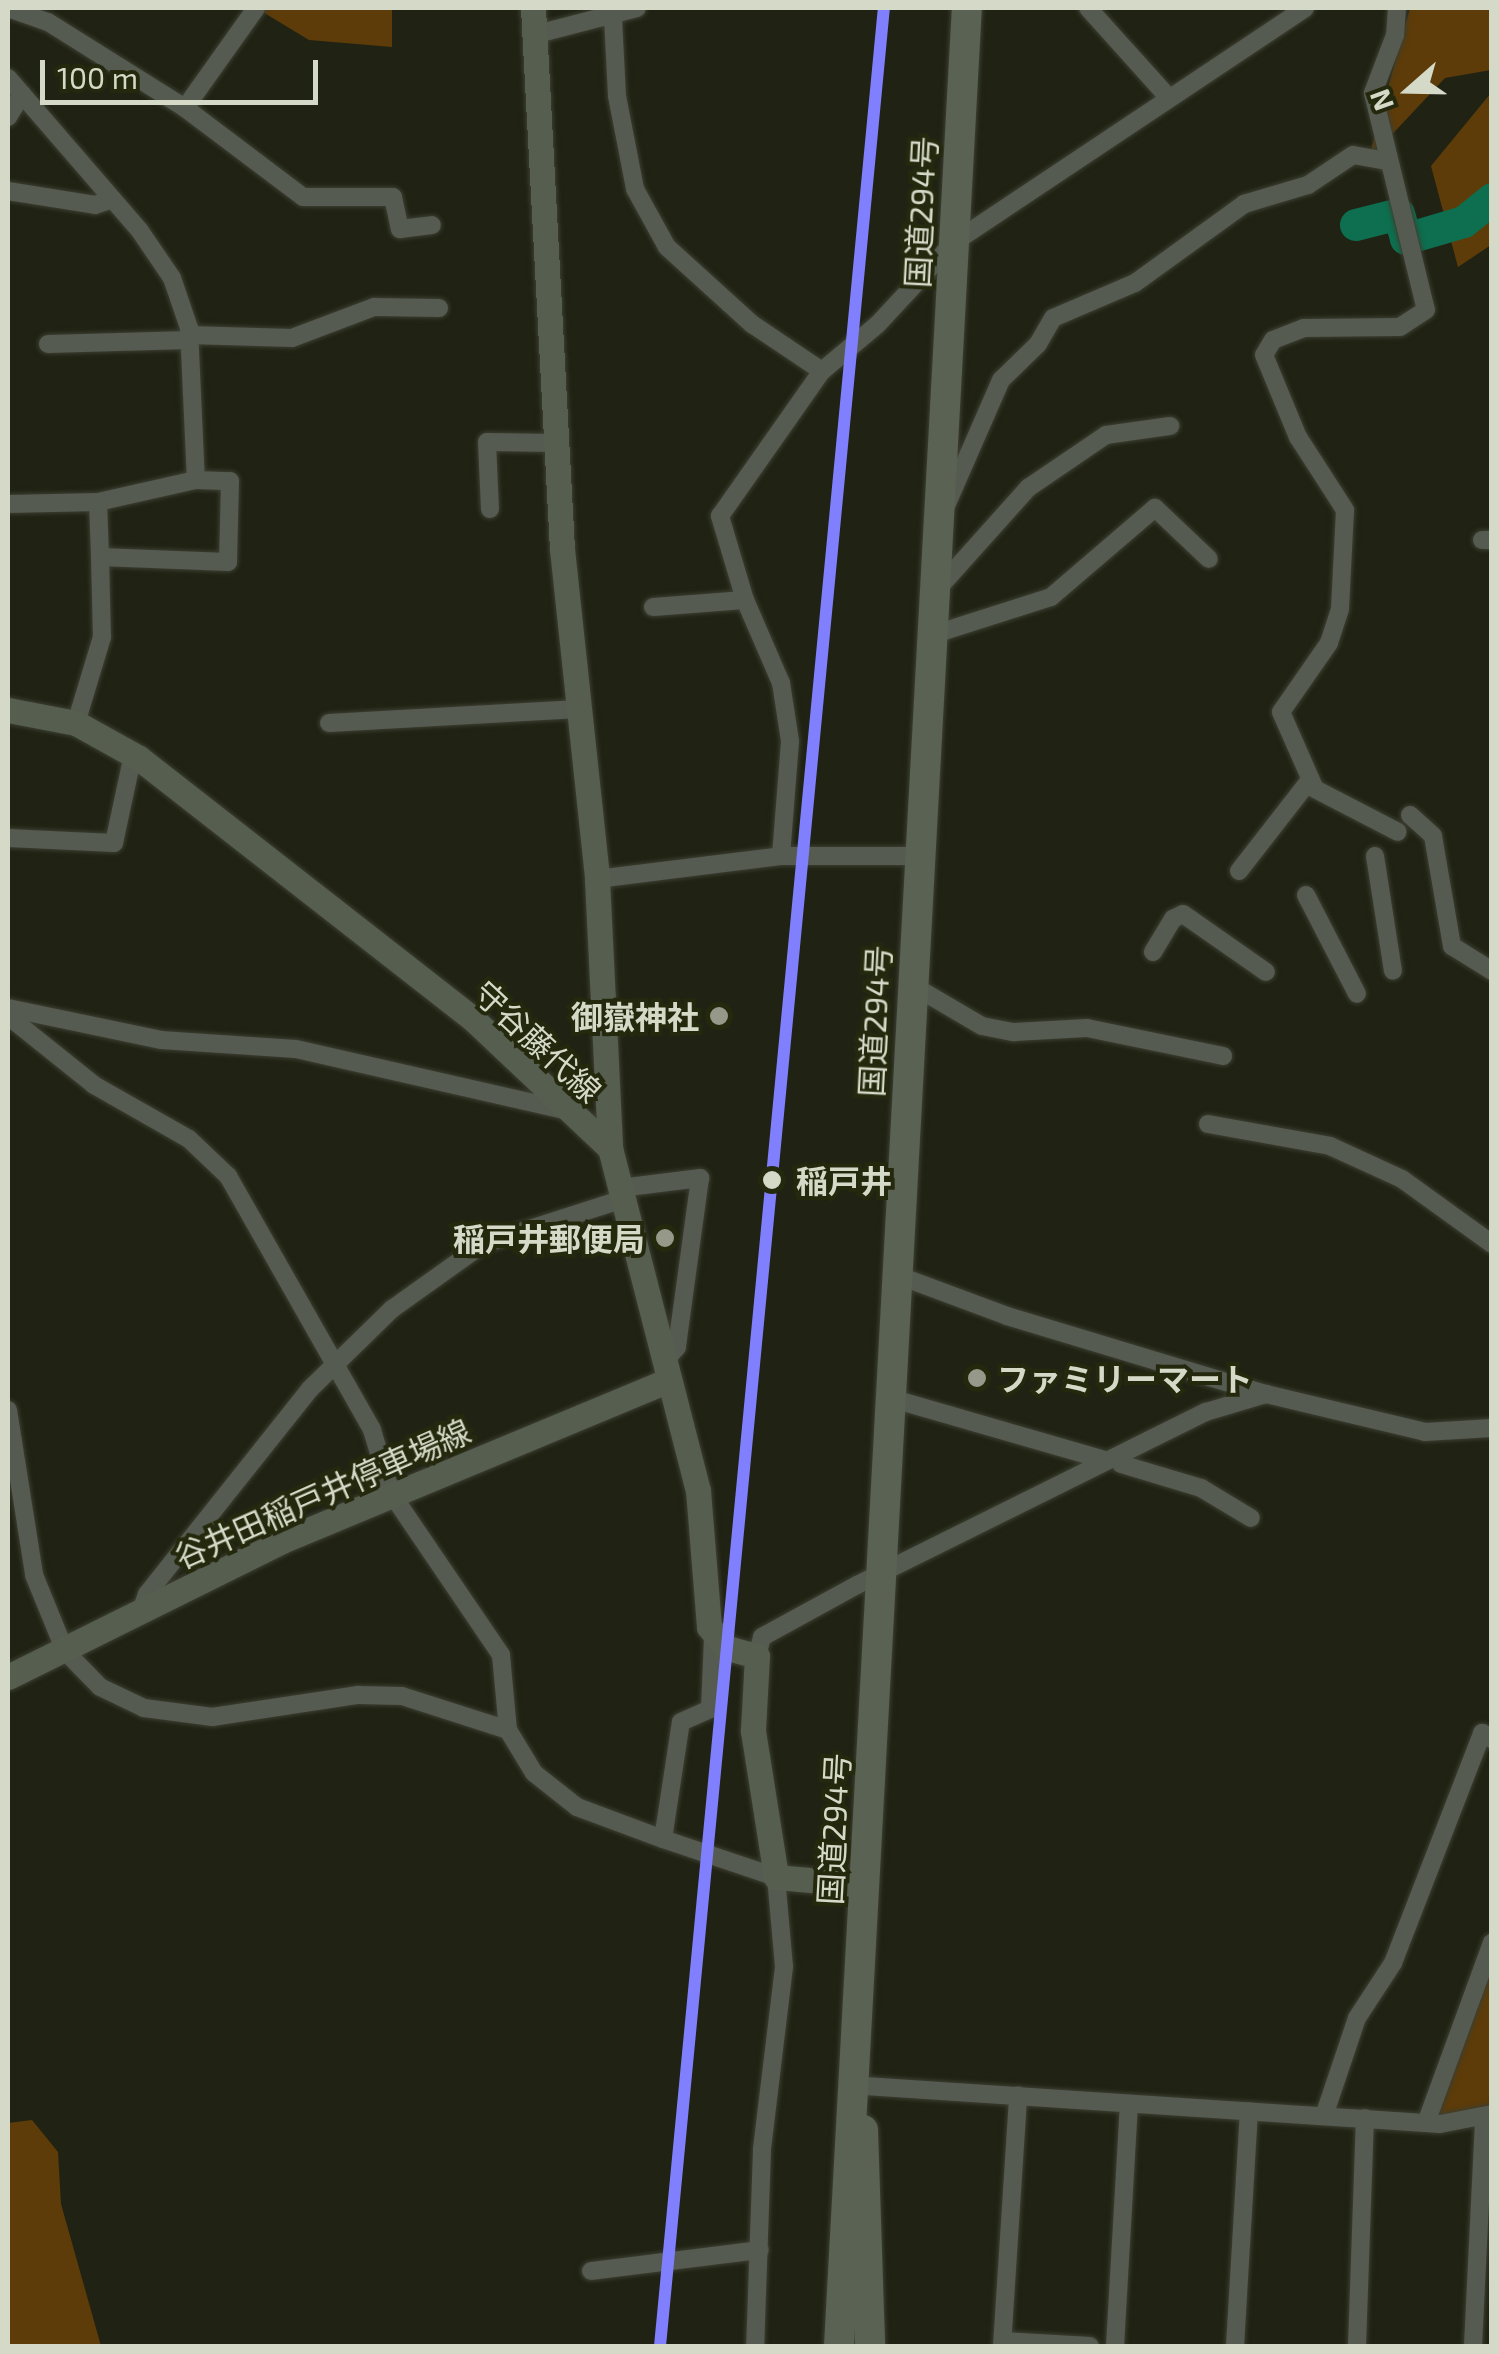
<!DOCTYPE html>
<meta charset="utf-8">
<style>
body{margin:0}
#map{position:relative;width:1499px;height:2354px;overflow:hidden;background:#202313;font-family:"Exo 2","Noto Sans JP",sans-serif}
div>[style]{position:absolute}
.green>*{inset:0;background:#5d3c09}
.river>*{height:32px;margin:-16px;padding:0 16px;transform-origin:16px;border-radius:16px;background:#0d6f4f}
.roads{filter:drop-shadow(0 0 2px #3c3e32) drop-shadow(0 0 2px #3c3e32)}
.street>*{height:18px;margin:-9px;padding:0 9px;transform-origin:9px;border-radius:9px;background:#555b50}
.secondary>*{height:25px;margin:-12.5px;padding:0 12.5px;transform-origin:12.5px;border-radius:12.5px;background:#565e50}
.highway>*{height:30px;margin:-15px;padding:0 15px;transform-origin:15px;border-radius:15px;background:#5a6253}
.rail-1>*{height:12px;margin:-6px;padding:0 6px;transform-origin:6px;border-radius:6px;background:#8080ff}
.dots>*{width:28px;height:28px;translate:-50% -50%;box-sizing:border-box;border:5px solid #24290d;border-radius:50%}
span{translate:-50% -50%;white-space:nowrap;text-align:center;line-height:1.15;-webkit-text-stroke:8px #24290d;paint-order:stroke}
.street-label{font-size:32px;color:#d5d9c8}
.poi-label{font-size:32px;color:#d5d9c8;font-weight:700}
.right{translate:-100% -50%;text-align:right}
.left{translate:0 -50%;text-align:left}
.stop-label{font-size:32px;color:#d5d9c8;font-weight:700}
.frame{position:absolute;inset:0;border:10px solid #d5d9c8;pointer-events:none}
.north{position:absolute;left:1359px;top:40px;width:100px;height:100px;-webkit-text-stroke:8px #24290d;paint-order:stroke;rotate:250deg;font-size:28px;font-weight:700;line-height:40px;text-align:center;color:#d5d9c8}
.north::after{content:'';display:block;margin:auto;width:35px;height:45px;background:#d5d9c8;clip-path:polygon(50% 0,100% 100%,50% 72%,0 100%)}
.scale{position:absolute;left:40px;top:60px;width:278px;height:45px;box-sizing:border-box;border:5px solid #d5d9c8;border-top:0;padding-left:12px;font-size:30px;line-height:35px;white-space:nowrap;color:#d5d9c8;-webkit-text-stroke:8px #24290d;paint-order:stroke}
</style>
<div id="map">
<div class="green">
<i style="clip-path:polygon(256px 8px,392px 8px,392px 47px,309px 40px)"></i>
<i style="clip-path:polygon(1410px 8px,1491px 8px,1491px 70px,1445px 78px,1368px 160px)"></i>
<i style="clip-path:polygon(1491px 93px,1491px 245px,1458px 267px,1431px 166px)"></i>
<i style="clip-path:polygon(1491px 1943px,1491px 2114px,1426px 2123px)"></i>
<i style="clip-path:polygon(32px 2120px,58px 2152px,61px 2204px,101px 2346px,8px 2346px,8px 2123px)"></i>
</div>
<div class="river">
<i style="left:1356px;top:225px;width:44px;rotate:-14.3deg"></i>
<i style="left:1399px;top:214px;width:26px;rotate:74deg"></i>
<i style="left:1406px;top:239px;width:60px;rotate:-16.3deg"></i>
<i style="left:1464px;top:222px;width:36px;rotate:-39deg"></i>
</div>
<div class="roads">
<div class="street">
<i style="left:8px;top:8px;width:42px;rotate:19.3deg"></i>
<i style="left:48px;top:22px;width:162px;rotate:32.1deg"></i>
<i style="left:185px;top:108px;width:123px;rotate:-54.6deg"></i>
<i style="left:1088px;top:8px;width:121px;rotate:48deg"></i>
<i style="left:1397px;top:8px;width:27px;rotate:94deg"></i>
<i style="left:1395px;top:35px;width:62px;rotate:110.8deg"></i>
<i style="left:1373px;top:93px;width:223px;rotate:76.3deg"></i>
<i style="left:1426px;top:310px;width:31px;rotate:147deg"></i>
<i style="left:1400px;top:327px;width:96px;rotate:179.4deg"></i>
<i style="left:1304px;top:328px;width:33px;rotate:159deg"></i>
<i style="left:1273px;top:340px;width:17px;rotate:121deg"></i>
<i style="left:1264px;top:355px;width:89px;rotate:67.5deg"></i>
<i style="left:1298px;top:437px;width:87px;rotate:57.2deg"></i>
<i style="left:1345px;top:510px;width:99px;rotate:92.9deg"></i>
<i style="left:1340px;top:609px;width:36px;rotate:108deg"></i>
<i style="left:1329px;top:643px;width:84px;rotate:124.8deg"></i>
<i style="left:1281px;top:712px;width:84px;rotate:66.2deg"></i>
<i style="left:1315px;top:789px;width:93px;rotate:27.4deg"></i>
<i style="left:613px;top:19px;width:77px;rotate:87deg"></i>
<i style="left:617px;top:96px;width:95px;rotate:79deg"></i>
<i style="left:635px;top:189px;width:66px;rotate:61.1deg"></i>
<i style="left:667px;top:247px;width:115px;rotate:42.2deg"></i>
<i style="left:752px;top:324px;width:84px;rotate:33.9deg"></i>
<i style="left:545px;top:32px;width:95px;rotate:-14.6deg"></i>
<i style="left:8px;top:78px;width:202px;rotate:49.2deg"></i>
<i style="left:140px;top:231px;width:57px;rotate:55.8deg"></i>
<i style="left:172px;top:278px;width:53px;rotate:71.2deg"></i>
<i style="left:189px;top:328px;width:152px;rotate:87.4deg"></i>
<i style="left:196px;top:480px;width:34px;rotate:2deg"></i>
<i style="left:230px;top:481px;width:81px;rotate:91.4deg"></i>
<i style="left:228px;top:562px;width:128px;rotate:-177.8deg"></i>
<i style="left:100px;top:557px;width:80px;rotate:88.6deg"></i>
<i style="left:102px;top:637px;width:90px;rotate:106.8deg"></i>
<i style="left:185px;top:108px;width:148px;rotate:37deg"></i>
<i style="left:303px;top:197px;width:90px"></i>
<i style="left:393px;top:197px;width:33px;rotate:78deg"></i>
<i style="left:400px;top:229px;width:32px;rotate:-7deg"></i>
<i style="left:8px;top:117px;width:27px;rotate:-59deg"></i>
<i style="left:8px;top:191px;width:88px;rotate:9.1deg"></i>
<i style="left:95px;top:205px;width:18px;rotate:-19deg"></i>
<i style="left:189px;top:335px;width:103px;rotate:1.7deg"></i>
<i style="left:292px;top:338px;width:88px;rotate:-20.7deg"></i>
<i style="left:374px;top:307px;width:65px;rotate:0.9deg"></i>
<i style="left:48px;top:344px;width:141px;rotate:-1.6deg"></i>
<i style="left:98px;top:502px;width:100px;rotate:-12.7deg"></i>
<i style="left:8px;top:504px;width:90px;rotate:-1.3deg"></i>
<i style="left:98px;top:502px;width:55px;rotate:87.9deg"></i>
<i style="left:946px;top:506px;width:137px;rotate:-66.4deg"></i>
<i style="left:1001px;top:380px;width:52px;rotate:-44.2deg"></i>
<i style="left:1038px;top:344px;width:30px;rotate:-60deg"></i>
<i style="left:1053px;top:318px;width:89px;rotate:-23.1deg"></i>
<i style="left:1135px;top:283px;width:135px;rotate:-35.9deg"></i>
<i style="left:1244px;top:204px;width:67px;rotate:-16.5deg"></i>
<i style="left:1308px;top:185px;width:54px;rotate:-33.7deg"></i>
<i style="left:1353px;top:155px;width:34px;rotate:10deg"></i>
<i style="left:490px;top:509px;width:67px;rotate:-92.6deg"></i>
<i style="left:487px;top:442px;width:69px;rotate:0.8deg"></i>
<i style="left:1482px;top:540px;width:10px"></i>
<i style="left:935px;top:592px;width:140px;rotate:-48.2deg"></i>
<i style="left:1028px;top:488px;width:94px;rotate:-34.2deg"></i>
<i style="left:1106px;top:435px;width:65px;rotate:-8deg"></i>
<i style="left:653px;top:607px;width:92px;rotate:-4.4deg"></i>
<i style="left:932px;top:635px;width:125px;rotate:-17.7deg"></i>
<i style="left:1051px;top:597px;width:137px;rotate:-40.6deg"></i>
<i style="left:1155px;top:508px;width:74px;rotate:43.4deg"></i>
<i style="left:329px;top:723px;width:250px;rotate:-3.2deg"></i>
<i style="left:1410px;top:815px;width:31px;rotate:42deg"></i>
<i style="left:1433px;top:836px;width:112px;rotate:80.2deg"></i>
<i style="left:1452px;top:946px;width:47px;rotate:32deg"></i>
<i style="left:8px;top:838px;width:106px;rotate:2.7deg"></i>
<i style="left:114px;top:843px;width:91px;rotate:-77.9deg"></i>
<i style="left:781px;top:856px;width:115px;rotate:-85.5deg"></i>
<i style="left:790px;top:741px;width:59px;rotate:-98.8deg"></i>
<i style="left:781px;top:683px;width:90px;rotate:-113.4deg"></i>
<i style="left:745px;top:600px;width:88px;rotate:-106.6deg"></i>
<i style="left:720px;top:516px;width:177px;rotate:-54.9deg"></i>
<i style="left:822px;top:371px;width:73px;rotate:-40deg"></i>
<i style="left:878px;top:324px;width:110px;rotate:-47.2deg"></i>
<i style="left:953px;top:243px;width:423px;rotate:-33.7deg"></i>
<i style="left:1375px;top:856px;width:116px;rotate:81.1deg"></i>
<i style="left:1239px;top:871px;width:114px;rotate:-52.1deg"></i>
<i style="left:597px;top:879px;width:185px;rotate:-7.1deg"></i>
<i style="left:781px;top:856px;width:136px"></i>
<i style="left:1306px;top:895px;width:111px;rotate:62.7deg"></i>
<i style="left:1153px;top:952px;width:39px;rotate:-59deg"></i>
<i style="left:1173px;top:919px;width:11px;rotate:-27deg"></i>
<i style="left:1183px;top:914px;width:101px;rotate:34.9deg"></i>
<i style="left:912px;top:985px;width:81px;rotate:30.4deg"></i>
<i style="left:982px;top:1026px;width:33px;rotate:11deg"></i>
<i style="left:1014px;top:1032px;width:73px;rotate:-3.1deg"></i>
<i style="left:1087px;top:1028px;width:139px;rotate:11.6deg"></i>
<i style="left:8px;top:1008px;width:156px;rotate:11.8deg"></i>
<i style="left:161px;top:1040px;width:135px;rotate:3.8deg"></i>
<i style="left:296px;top:1049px;width:275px;rotate:12.8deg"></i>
<i style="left:8px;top:1016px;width:110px;rotate:38.7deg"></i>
<i style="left:94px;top:1085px;width:109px;rotate:29.6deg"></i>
<i style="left:189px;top:1139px;width:54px;rotate:43.5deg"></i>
<i style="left:228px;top:1176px;width:292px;rotate:60.4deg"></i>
<i style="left:372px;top:1430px;width:66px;rotate:73.2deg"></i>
<i style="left:391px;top:1493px;width:196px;rotate:55.8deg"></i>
<i style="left:501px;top:1655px;width:75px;rotate:84.7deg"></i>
<i style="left:508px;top:1730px;width:50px;rotate:58.8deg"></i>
<i style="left:534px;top:1773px;width:55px;rotate:38.3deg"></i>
<i style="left:577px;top:1807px;width:92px;rotate:20.4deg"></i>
<i style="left:663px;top:1839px;width:118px;rotate:-81.3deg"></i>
<i style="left:681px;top:1722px;width:32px;rotate:-24deg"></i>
<i style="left:710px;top:1709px;width:71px;rotate:-87.6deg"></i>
<i style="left:1208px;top:1124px;width:124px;rotate:10.2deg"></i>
<i style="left:1330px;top:1146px;width:79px;rotate:24.6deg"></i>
<i style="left:1402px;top:1179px;width:111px;rotate:35.8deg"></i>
<i style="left:620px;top:1188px;width:81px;rotate:-7.1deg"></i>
<i style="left:700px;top:1178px;width:171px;rotate:97.8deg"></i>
<i style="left:677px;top:1347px;width:20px;rotate:131deg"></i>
<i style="left:897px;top:1275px;width:117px;rotate:20.4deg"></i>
<i style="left:1007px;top:1316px;width:270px;rotate:16.8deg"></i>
<i style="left:1266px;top:1394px;width:163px;rotate:13.4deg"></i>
<i style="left:1425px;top:1432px;width:67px;rotate:-3.4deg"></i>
<i style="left:890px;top:1398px;width:224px;rotate:16.1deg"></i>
<i style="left:8px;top:1410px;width:167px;rotate:81deg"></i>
<i style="left:34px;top:1575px;width:82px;rotate:67.8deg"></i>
<i style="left:65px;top:1651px;width:50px;rotate:45.8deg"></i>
<i style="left:100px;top:1687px;width:49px;rotate:25.5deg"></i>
<i style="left:144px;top:1708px;width:69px;rotate:7.5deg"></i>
<i style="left:212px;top:1717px;width:148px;rotate:-8.6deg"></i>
<i style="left:358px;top:1695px;width:44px;rotate:1.3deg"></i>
<i style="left:402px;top:1696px;width:111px;rotate:17.8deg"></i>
<i style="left:1121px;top:1464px;width:84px;rotate:16.7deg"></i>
<i style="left:1201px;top:1488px;width:58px;rotate:31deg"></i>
<i style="left:140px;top:1614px;width:21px;rotate:-71deg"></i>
<i style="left:147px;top:1594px;width:262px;rotate:-51.5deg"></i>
<i style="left:310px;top:1389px;width:115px;rotate:-44.3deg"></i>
<i style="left:392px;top:1309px;width:112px;rotate:-35.5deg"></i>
<i style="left:483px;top:1244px;width:147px;rotate:-17.8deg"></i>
<i style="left:757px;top:1656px;width:20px;rotate:-75deg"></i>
<i style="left:762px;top:1637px;width:108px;rotate:-28.7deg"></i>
<i style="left:857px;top:1585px;width:390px;rotate:-26.4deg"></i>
<i style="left:1206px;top:1412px;width:63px;rotate:-16.7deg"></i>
<i style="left:663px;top:1839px;width:119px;rotate:18.6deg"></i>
<i style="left:776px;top:1877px;width:90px;rotate:84.9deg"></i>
<i style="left:784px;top:1967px;width:184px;rotate:96.9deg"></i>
<i style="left:762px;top:2150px;width:196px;rotate:92deg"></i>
<i style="left:850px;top:2085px;width:591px;rotate:3.78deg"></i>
<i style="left:1440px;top:2124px;width:53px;rotate:-10.9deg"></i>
<i style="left:1324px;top:2116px;width:103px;rotate:-71.4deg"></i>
<i style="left:1357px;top:2018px;width:66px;rotate:-56.8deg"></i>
<i style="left:1393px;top:1963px;width:247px;rotate:-68.8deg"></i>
<i style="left:1482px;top:1733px;width:12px;rotate:31deg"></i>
<i style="left:1426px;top:2123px;width:192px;rotate:-69.9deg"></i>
<i style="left:591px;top:2271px;width:170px;rotate:-7.1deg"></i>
<i style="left:1003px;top:2341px;width:87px;rotate:3.3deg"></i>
<i style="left:1002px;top:2346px;width:251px;rotate:-86.3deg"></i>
<i style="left:1115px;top:2346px;width:240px;rotate:-86.7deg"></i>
<i style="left:1235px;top:2346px;width:235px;rotate:-86.6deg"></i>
<i style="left:1357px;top:2346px;width:228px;rotate:-88deg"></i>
<i style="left:1473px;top:2346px;width:229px;rotate:-87.2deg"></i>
</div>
<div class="secondary">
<i style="left:533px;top:8px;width:542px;rotate:86.93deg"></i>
<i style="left:562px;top:549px;width:332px;rotate:83.9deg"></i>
<i style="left:597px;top:879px;width:269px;rotate:87.2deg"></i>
<i style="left:8px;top:710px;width:69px;rotate:10.8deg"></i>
<i style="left:76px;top:723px;width:72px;rotate:29.1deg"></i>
<i style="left:139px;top:758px;width:425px;rotate:38deg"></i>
<i style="left:474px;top:1020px;width:187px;rotate:43.3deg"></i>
<i style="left:610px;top:1148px;width:353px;rotate:75.6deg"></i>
<i style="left:698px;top:1490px;width:137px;rotate:85.4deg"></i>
<i style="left:709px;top:1627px;width:28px;rotate:49deg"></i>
<i style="left:727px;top:1648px;width:31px;rotate:15deg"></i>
<i style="left:757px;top:1656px;width:75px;rotate:93.1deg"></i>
<i style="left:753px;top:1731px;width:148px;rotate:81deg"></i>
<i style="left:776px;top:1877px;width:89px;rotate:5.1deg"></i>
<i style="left:8px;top:1677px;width:306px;rotate:-26.4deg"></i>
<i style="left:282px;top:1541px;width:419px;rotate:-22.6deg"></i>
</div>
<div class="highway">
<i style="left:863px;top:2130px;width:216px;rotate:88.1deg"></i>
<i style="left:839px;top:2346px;width:2342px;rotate:-86.87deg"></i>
</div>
</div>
<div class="rail-1">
<i style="left:660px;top:2346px;width:2349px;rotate:-84.53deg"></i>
</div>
<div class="dots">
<i style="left:719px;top:1016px;background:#969989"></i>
<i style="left:772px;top:1180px;background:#d5d9c8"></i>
<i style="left:665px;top:1238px;background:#969989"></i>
<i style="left:977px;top:1378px;background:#969989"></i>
</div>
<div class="street-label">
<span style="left:920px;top:212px;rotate:-87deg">国道294号</span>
<span style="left:874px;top:1021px;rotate:-87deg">国道294号</span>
<span style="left:538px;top:1041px;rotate:43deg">守谷藤代線</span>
<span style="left:322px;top:1493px;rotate:-24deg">谷井田稲戸井停車場線</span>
<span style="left:833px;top:1829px;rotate:-87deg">国道294号</span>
</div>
<div class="poi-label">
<span class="right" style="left:699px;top:1016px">御嶽神社</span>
<span class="right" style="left:645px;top:1238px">稲戸井郵便局</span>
<span class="left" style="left:997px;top:1378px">ファミリーマート</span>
</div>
<div class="stop-label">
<span class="left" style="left:796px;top:1180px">稲戸井</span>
</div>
<div class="frame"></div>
<div class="north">N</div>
<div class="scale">100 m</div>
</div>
